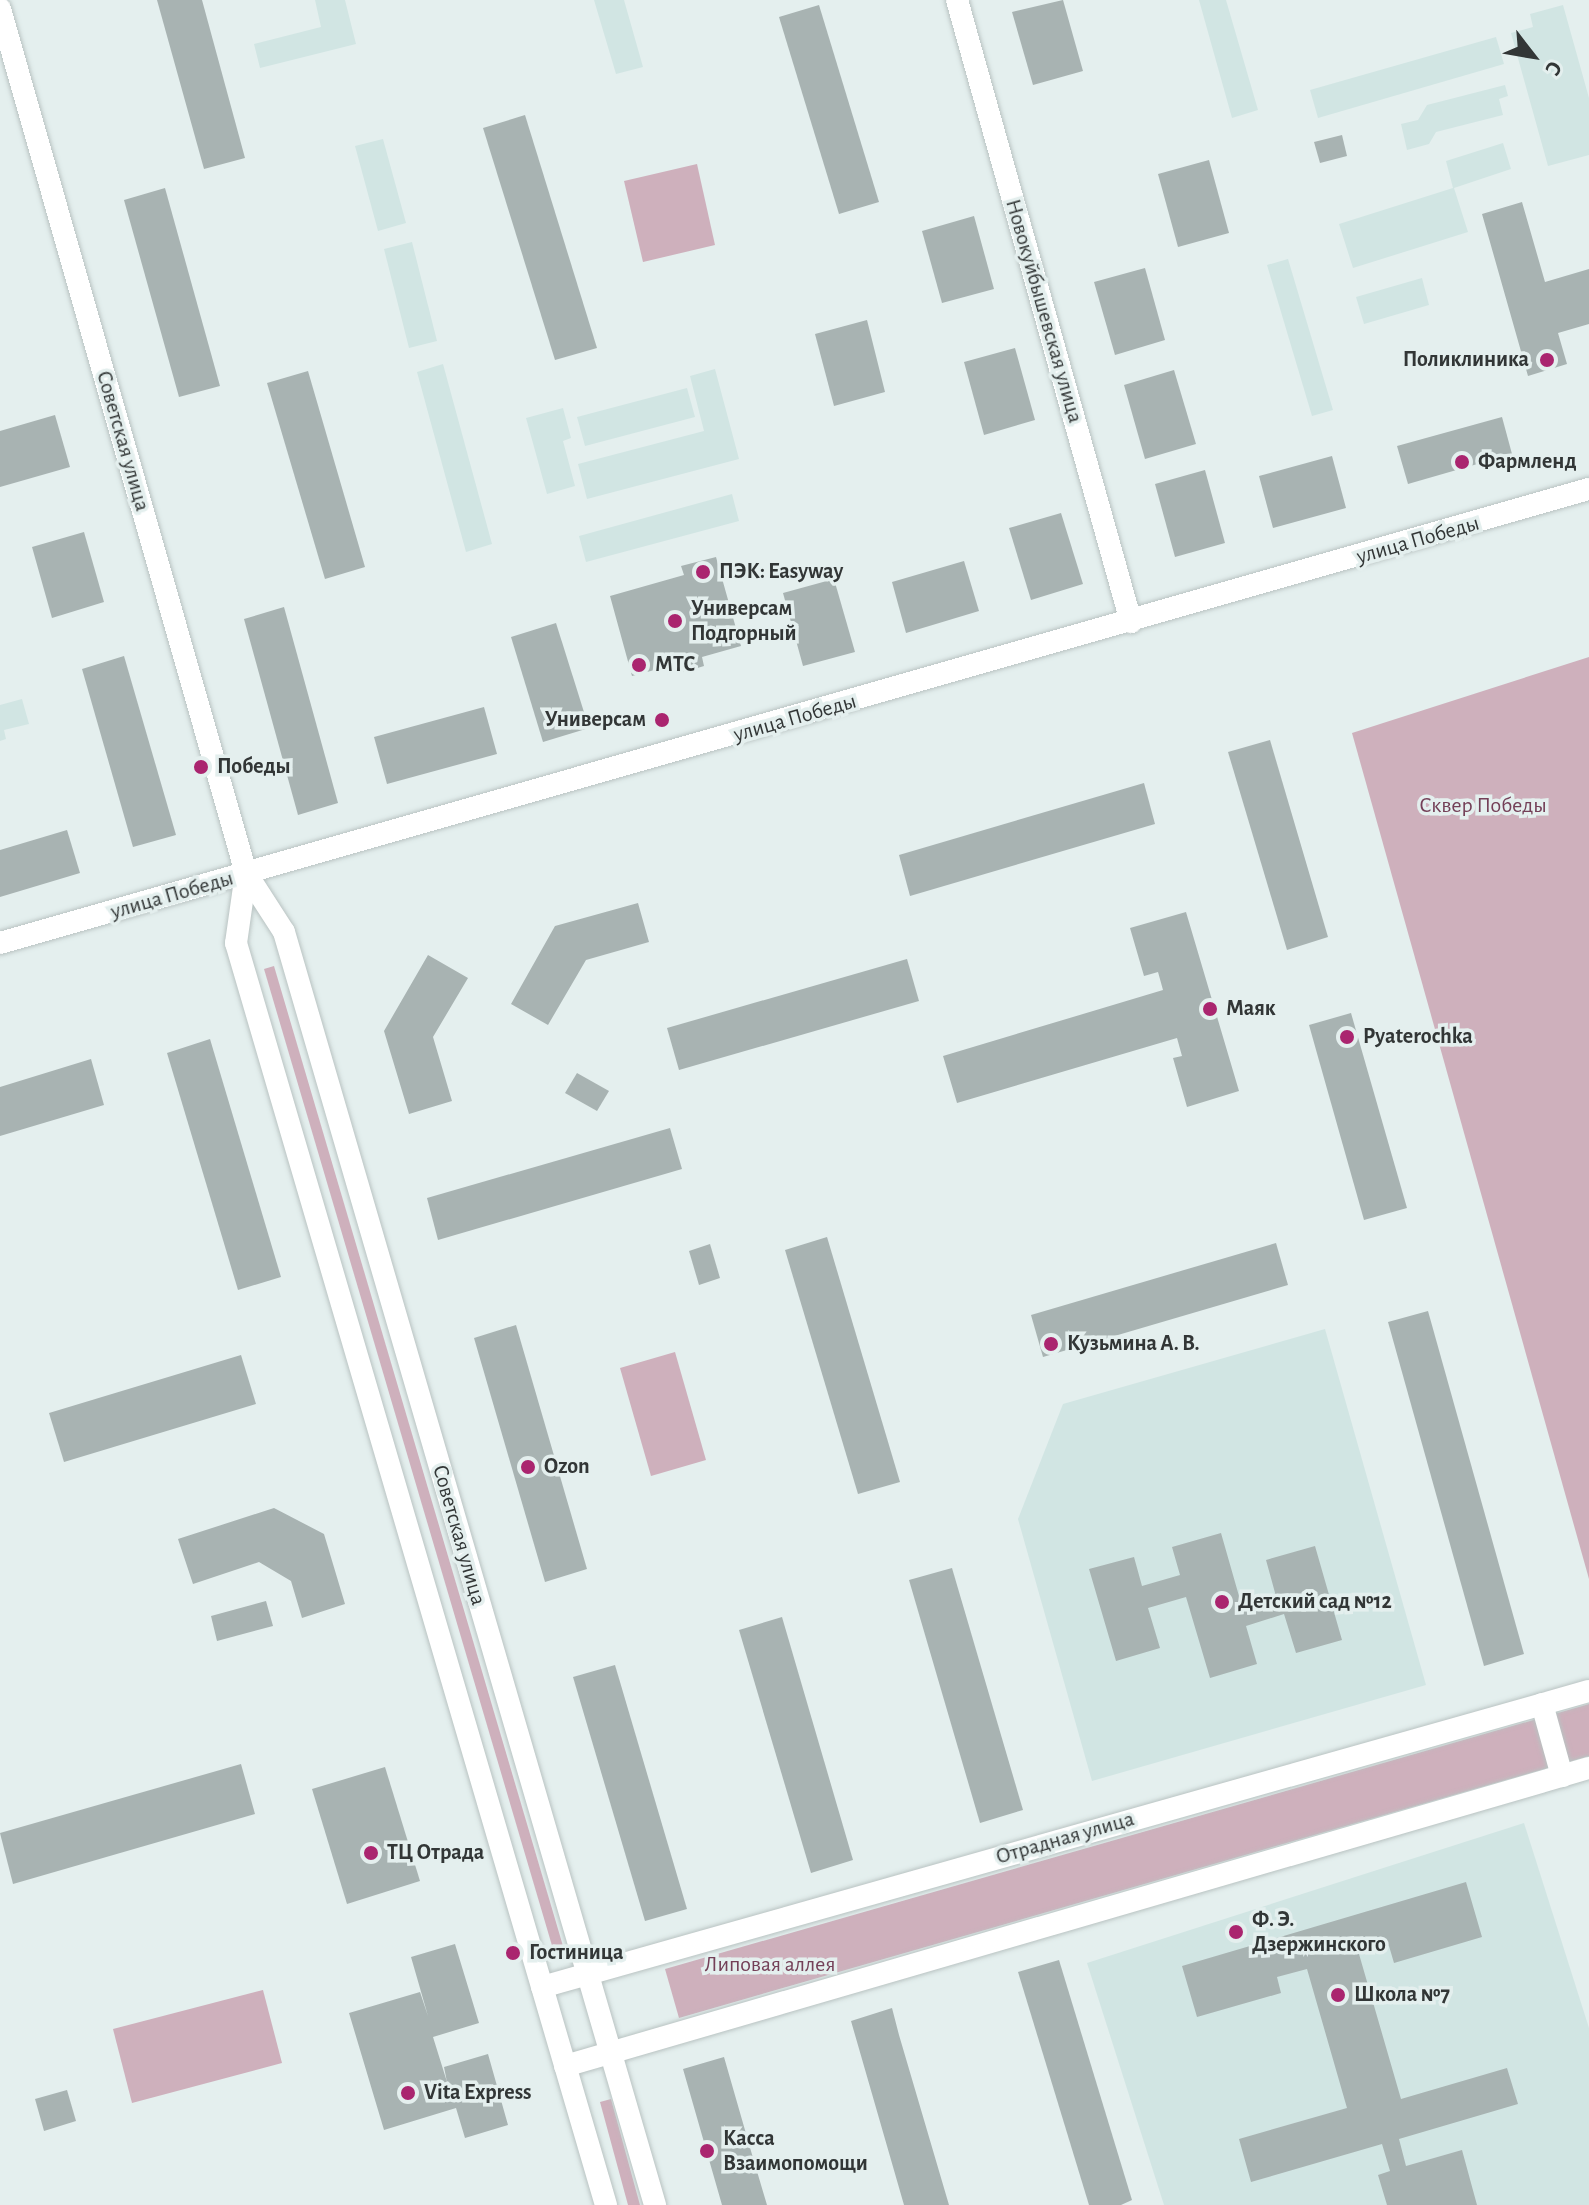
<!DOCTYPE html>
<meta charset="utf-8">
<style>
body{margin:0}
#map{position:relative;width:1589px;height:2205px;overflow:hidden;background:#e4efee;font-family:"Alegreya Sans",sans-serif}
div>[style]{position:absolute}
.built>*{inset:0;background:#d1e5e3}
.green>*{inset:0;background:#ceb0bc}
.building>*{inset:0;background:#a8b3b2}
.roads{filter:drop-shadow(0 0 2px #b9c3c2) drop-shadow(0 0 2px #b9c3c2)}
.street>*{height:22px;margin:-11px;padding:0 11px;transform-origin:11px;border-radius:11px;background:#fff}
.dots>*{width:22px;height:22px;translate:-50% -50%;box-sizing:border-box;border:4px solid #e4efee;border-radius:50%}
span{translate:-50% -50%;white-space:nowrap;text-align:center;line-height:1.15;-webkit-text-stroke:7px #e4efee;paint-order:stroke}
.street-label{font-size:22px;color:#323636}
.poi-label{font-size:22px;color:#323636;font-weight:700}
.right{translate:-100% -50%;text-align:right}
.left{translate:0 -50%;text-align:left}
.park-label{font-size:22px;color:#744058}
.north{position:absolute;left:1493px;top:16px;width:80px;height:80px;-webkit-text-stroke:6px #e4efee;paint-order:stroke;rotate:121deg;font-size:22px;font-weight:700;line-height:32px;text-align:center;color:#323636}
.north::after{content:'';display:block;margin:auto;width:28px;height:36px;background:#323636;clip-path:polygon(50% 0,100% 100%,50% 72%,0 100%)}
</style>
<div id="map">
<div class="built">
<i style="clip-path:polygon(315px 0,345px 0,356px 44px,260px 68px,254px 44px,321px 27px)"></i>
<i style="clip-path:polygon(594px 0,624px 0,643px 67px,616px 74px)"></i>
<i style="clip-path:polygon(1199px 0,1226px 0,1258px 110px,1232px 118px)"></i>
<i style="clip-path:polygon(1563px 5px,1589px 98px,1589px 155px,1548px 166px,1511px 33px,1533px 27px,1530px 14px)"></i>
<i style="clip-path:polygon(1496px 37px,1504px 64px,1318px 118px,1310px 90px)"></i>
<i style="clip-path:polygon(1505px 85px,1508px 96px,1499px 99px,1503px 115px,1436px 132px,1429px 144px,1407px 150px,1401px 124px,1418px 120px,1427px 105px)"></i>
<i style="clip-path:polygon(383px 139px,406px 223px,378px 231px,355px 146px)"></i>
<i style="clip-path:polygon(1503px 143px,1511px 169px,1454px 188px,1468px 232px,1353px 268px,1339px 224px,1453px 188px,1446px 161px)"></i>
<i style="clip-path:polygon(412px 242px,437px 341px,409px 348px,384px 249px)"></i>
<i style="clip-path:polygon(1288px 259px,1333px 410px,1312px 416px,1267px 265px)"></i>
<i style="clip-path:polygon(1422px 278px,1429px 305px,1364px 324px,1356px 297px)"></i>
<i style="clip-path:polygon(443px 364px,492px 544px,466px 552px,417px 372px)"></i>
<i style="clip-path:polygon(715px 369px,739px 459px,587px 499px,578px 464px,704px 431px,690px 376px)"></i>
<i style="clip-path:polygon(687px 388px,695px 417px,585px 446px,577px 417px)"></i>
<i style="clip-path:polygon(563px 408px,571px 438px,563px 441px,575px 486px,547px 494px,526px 418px)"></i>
<i style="clip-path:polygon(732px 494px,739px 521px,586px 562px,579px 536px)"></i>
<i style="clip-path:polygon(22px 699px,29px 724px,4px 730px,6px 739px,0 741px,0 705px)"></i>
<i style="clip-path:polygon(1325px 1329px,1426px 1685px,1092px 1781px,1018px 1519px,1063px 1404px)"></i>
<i style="clip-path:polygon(1524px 1823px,1589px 2028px,1589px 2205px,1164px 2205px,1087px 1963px)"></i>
</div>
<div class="green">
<i style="clip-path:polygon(697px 164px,715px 245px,643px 262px,624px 181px)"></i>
<i style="clip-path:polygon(1589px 657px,1589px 1579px,1352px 733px)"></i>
<i style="clip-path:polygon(274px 966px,563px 1946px,553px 1949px,264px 969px)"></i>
<i style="clip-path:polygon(675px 1352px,706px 1460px,651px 1476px,620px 1368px)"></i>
<i style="clip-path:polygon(1589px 1704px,1589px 1756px,679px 2018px,665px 1969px)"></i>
<i style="clip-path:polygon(263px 1990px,282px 2063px,132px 2103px,113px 2029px)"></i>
<i style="clip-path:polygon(611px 2099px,640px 2205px,628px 2205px,600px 2102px)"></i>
</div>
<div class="building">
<i style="clip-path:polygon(157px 0,202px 0,245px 158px,204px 169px)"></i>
<i style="clip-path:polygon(1063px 0,1083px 71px,1033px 85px,1012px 12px)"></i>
<i style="clip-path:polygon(819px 5px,879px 202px,839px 214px,779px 17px)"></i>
<i style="clip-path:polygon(525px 115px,597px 348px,555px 360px,483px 128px)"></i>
<i style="clip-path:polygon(1342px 135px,1347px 156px,1320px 163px,1314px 142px)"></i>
<i style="clip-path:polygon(1209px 160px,1229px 233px,1178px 247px,1158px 174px)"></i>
<i style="clip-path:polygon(165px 188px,220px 386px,179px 397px,124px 200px)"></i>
<i style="clip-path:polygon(1522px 202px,1545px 282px,1589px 269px,1589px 324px,1558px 333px,1567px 364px,1528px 376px,1482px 214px)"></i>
<i style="clip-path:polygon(974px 216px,994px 289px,942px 303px,922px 231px)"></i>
<i style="clip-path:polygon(1145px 268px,1165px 340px,1115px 355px,1094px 282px)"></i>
<i style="clip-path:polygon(867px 320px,885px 392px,834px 406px,815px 334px)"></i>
<i style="clip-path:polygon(1015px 348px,1035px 420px,984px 435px,964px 362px)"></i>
<i style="clip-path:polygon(1174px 370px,1196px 444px,1145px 459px,1124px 385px)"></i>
<i style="clip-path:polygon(308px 371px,365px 567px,325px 579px,267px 383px)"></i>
<i style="clip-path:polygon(55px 415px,70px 467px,0 487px,0 431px)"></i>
<i style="clip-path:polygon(1502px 417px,1512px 454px,1408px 484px,1397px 446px)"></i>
<i style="clip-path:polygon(1332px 456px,1346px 508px,1273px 528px,1259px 476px)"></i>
<i style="clip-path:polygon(1205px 470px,1225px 543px,1175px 557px,1155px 484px)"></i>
<i style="clip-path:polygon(1061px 513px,1083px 584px,1031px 600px,1009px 528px)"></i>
<i style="clip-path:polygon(84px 532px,104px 602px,52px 618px,32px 547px)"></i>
<i style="clip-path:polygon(716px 557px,741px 646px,702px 657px,704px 666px,691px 670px,676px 674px,673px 665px,632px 676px,610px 596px,684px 575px,681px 566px)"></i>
<i style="clip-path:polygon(964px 561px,979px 611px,906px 633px,892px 582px)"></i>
<i style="clip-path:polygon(834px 579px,855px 652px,803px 666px,783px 593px)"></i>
<i style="clip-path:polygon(284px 607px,338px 803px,298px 815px,244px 619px)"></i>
<i style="clip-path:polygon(556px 623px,589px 728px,543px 742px,511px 637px)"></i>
<i style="clip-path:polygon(124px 656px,176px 835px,133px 847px,82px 669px)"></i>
<i style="clip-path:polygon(484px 707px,497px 754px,387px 784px,374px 737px)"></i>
<i style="clip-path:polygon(1270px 740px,1328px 937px,1287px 950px,1228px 752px)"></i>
<i style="clip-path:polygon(1144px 783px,1155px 824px,910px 896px,899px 855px)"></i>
<i style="clip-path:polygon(67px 830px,80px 873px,0 897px,0 850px)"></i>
<i style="clip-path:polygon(638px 903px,649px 942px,586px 960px,548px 1025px,511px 1004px,555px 926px)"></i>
<i style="clip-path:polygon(1186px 912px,1239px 1091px,1187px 1107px,1173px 1058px,1182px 1056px,1177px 1038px,957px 1103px,943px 1056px,1163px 990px,1158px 972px,1144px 976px,1130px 928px)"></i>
<i style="clip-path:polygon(428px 955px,468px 978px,433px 1037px,452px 1101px,409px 1114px,384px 1031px)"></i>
<i style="clip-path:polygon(907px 959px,919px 1001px,679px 1070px,667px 1028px)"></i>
<i style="clip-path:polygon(1351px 1013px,1407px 1208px,1364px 1220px,1309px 1025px)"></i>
<i style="clip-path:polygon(210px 1039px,281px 1277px,238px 1290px,167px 1053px)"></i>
<i style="clip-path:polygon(91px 1059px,104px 1105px,0 1136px,0 1087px)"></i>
<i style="clip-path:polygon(577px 1073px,609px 1091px,597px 1111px,565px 1093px)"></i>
<i style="clip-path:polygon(670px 1128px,682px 1169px,438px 1240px,427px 1198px)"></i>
<i style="clip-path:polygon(827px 1237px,900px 1482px,858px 1494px,785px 1250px)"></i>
<i style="clip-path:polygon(1276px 1243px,1288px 1285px,1043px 1357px,1031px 1315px)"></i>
<i style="clip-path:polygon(710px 1244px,720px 1278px,699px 1285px,689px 1251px)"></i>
<i style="clip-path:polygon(1428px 1311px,1524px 1654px,1484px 1666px,1388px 1322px)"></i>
<i style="clip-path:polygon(516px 1325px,587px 1569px,545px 1582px,474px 1338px)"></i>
<i style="clip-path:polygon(241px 1355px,256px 1404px,64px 1462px,49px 1413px)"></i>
<i style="clip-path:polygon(274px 1508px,324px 1534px,345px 1604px,302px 1618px,291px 1581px,259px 1562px,193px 1584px,178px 1539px)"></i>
<i style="clip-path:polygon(1221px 1533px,1243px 1610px,1277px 1600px,1266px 1560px,1315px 1546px,1342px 1640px,1296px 1653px,1284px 1614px,1246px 1626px,1257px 1664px,1210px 1678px,1186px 1597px,1148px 1608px,1160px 1648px,1116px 1661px,1089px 1569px,1134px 1557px,1142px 1586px,1180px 1575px,1172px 1547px)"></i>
<i style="clip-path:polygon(952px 1568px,1023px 1810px,980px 1823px,909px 1580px)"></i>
<i style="clip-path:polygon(266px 1601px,273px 1626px,217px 1641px,211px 1616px)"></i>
<i style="clip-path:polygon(782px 1617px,853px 1860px,811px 1873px,739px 1630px)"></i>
<i style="clip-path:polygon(615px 1665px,687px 1909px,645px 1921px,573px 1677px)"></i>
<i style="clip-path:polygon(241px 1764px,255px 1814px,13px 1884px,0 1833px)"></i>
<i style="clip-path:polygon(385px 1767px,420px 1881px,347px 1904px,312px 1789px)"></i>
<i style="clip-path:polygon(1466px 1882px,1482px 1937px,1394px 1963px,1389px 1946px,1359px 1954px,1401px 2099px,1507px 2068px,1518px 2104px,1399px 2139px,1406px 2166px,1462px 2150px,1477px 2205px,1387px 2205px,1378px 2175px,1390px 2171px,1382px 2144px,1251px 2182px,1239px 2139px,1347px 2108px,1307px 1969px,1277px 1977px,1281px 1993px,1197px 2017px,1182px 1966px)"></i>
<i style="clip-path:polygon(455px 1944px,479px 2023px,433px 2037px,447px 2082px,444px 2067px,488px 2054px,508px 2125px,465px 2138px,456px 2108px,384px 2130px,349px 2013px,420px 1992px,428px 2016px,411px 1957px)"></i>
<i style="clip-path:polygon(1059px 1960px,1132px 2200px,1121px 2205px,1089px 2205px,1018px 1972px)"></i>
<i style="clip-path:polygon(892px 2008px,899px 2035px,949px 2205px,904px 2205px,851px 2021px)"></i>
<i style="clip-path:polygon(724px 2057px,751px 2151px,767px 2205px,722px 2205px,683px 2069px)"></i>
<i style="clip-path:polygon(67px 2090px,76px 2121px,44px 2131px,35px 2099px)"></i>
</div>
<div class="roads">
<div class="street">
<i style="left:957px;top:0;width:646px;rotate:74.37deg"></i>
<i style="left:0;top:9px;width:898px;rotate:74.11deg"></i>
<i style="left:246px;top:873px;width:70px;rotate:57.2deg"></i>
<i style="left:284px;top:932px;width:1326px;rotate:73.75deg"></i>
<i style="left:246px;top:873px;width:71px;rotate:98.1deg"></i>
<i style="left:236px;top:943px;width:1315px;rotate:73.66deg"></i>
<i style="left:0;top:943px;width:1653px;rotate:-15.95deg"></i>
<i style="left:1542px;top:1704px;width:75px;rotate:74.5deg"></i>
<i style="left:542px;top:1987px;width:1088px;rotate:-15.79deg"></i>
<i style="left:565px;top:2066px;width:1066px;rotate:-16.23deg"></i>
</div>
</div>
<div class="dots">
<i style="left:1547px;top:360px;background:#aa256f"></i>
<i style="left:1462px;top:462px;background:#aa256f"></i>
<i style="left:703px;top:572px;background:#aa256f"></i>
<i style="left:675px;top:621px;background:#aa256f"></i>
<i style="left:639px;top:665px;background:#aa256f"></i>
<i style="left:662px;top:720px;background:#aa256f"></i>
<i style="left:201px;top:767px;background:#aa256f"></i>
<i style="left:1210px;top:1009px;background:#aa256f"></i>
<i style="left:1347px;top:1037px;background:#aa256f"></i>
<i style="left:1051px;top:1344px;background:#aa256f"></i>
<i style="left:528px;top:1467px;background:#aa256f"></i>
<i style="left:1222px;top:1602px;background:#aa256f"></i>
<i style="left:371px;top:1853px;background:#aa256f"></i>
<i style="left:1236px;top:1932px;background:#aa256f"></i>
<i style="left:513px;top:1953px;background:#aa256f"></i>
<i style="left:1338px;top:1995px;background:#aa256f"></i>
<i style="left:408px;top:2093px;background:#aa256f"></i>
<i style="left:707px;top:2151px;background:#aa256f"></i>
</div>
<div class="street-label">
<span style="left:1044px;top:311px;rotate:74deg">Новокуйбышевская улица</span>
<span style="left:123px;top:441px;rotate:74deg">Советская улица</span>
<span style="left:1418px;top:540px;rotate:-16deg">улица Победы</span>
<span style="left:795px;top:718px;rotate:-16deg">улица Победы</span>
<span style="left:172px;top:895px;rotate:-16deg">улица Победы</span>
<span style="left:459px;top:1535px;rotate:74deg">Советская улица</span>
<span style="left:1065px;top:1838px;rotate:-16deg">Отрадная улица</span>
</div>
<div class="poi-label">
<span class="right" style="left:1529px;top:360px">Поликлиника</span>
<span class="left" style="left:1478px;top:462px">Фармленд</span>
<span class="left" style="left:719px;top:572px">ПЭК: Easyway</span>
<span class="left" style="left:691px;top:621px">Универсам<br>Подгорный</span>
<span class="left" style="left:655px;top:665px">МТС</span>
<span class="right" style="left:646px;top:720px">Универсам</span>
<span class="left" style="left:217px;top:767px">Победы</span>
<span class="left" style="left:1226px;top:1009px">Маяк</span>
<span class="left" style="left:1363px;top:1037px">Pyaterochka</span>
<span class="left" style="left:1067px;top:1344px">Кузьмина А. В.</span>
<span class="left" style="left:544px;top:1467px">Ozon</span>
<span class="left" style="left:1238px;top:1602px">Детский сад №12</span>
<span class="left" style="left:387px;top:1853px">ТЦ Отрада</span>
<span class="left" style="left:1252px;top:1932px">Ф. Э.<br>Дзержинского</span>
<span class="left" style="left:529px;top:1953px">Гостиница</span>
<span class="left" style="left:1354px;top:1995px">Школа №7</span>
<span class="left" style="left:424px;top:2093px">Vita Express</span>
<span class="left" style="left:723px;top:2151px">Касса<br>Взаимопомощи</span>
</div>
<div class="park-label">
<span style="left:1483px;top:806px">Сквер Победы</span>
<span style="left:770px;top:1965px">Липовая аллея</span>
</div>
<div class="north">С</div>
</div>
